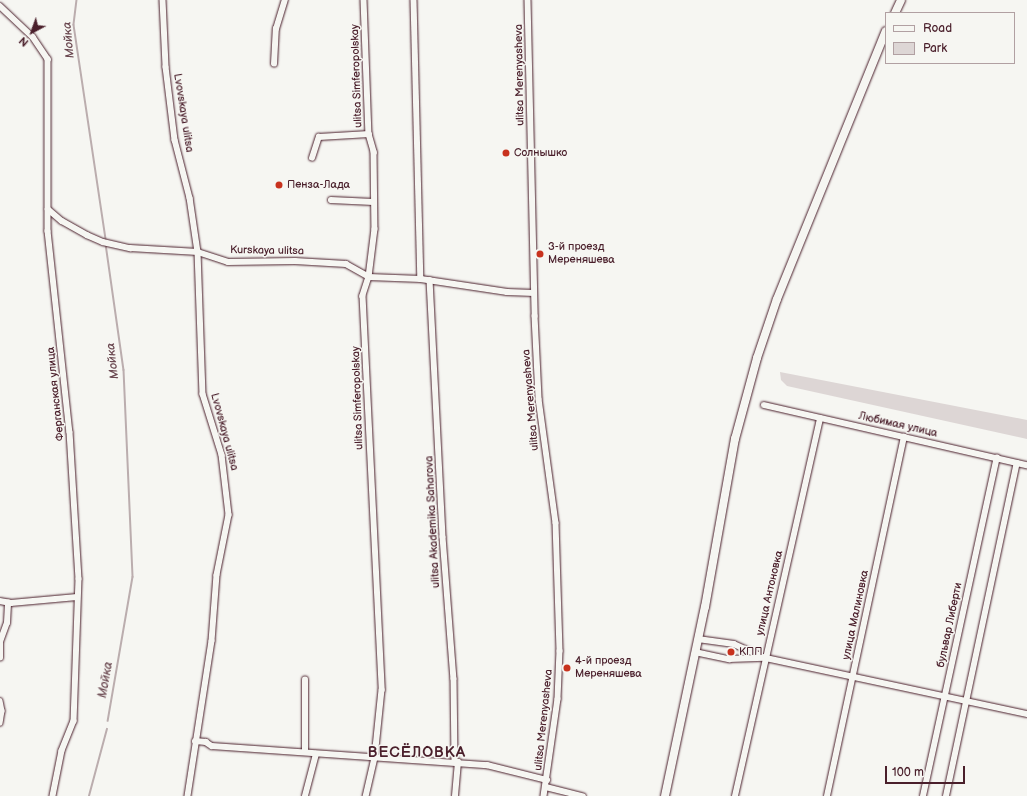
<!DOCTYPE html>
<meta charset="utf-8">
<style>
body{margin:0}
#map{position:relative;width:1027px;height:796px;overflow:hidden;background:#f6f6f2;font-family:"Balsamiq Sans",sans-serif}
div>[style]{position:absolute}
.green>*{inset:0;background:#ddd6d5}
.stream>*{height:1.5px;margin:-0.75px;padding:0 0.75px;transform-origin:0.75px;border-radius:0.75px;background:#bbadae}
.roads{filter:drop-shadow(0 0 1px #4a1f2b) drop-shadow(0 0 1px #4a1f2b)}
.street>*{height:5.5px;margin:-2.75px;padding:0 2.75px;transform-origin:2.75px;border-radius:2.75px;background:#f6f6f2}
.secondary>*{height:8px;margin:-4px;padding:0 4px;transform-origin:4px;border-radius:4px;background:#f6f6f2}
.dots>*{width:11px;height:11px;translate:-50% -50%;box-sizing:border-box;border:2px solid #f6f6f2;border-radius:50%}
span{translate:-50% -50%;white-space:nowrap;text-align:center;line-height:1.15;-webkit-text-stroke:3px #f6f6f2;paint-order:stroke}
.street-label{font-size:11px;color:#4a1f2b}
.poi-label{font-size:11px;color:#4a1f2b}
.left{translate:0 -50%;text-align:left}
.water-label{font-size:12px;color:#6c4a52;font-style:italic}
.district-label{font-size:15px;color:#4a1f2b;font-weight:700;letter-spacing:1px}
.legend{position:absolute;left:885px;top:12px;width:130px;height:52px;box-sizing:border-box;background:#f6f6f2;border:1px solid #b1a0a2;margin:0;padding:5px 7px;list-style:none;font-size:12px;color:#4a1f2b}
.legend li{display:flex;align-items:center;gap:8px;height:20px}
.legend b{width:20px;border:1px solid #b1a0a2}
.north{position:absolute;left:12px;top:12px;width:40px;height:40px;-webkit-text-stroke:3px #f6f6f2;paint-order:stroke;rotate:221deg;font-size:11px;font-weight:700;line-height:16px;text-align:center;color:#4a1f2b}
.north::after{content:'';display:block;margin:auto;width:14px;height:18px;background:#4a1f2b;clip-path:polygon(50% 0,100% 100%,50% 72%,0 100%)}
.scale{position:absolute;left:885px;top:766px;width:80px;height:18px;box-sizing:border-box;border:2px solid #4a1f2b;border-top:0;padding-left:5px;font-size:12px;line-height:14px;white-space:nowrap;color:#4a1f2b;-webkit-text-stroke:3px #f6f6f2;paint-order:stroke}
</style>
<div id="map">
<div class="green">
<i style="clip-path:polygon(780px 372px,1027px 420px,1027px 439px,787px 386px,781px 380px)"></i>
</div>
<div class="stream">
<i style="left:77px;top:0;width:25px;rotate:97deg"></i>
<i style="left:74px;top:25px;width:217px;rotate:81.5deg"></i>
<i style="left:106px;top:244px;width:127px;rotate:81.9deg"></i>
<i style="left:124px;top:370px;width:207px;rotate:87.5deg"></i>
<i style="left:133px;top:577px;width:146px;rotate:99.8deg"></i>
<i style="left:89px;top:796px;width:69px;rotate:-75deg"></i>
</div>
<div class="roads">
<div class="street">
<i style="left:163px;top:0;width:67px;rotate:87.4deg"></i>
<i style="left:166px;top:67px;width:74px;rotate:83deg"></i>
<i style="left:175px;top:140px;width:60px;rotate:75.5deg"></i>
<i style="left:190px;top:198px;width:55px;rotate:81.6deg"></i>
<i style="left:198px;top:252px;width:142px;rotate:88deg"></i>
<i style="left:203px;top:394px;width:64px;rotate:72.7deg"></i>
<i style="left:222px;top:455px;width:60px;rotate:83.3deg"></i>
<i style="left:229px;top:515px;width:61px;rotate:101.3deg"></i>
<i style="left:217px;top:575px;width:66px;rotate:94.3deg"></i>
<i style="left:212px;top:641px;width:157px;rotate:98.8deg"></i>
<i style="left:364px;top:0;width:134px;rotate:87.9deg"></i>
<i style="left:369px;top:134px;width:19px;rotate:74deg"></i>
<i style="left:374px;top:152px;width:77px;rotate:89.3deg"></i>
<i style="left:375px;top:229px;width:48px;rotate:97.1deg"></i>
<i style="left:369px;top:277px;width:20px;rotate:108deg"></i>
<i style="left:363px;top:296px;width:394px;rotate:87.2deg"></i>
<i style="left:382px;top:690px;width:68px;rotate:95.9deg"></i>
<i style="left:375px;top:758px;width:39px;rotate:103deg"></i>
<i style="left:414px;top:0;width:279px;rotate:88.6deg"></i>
<i style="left:528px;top:0;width:316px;rotate:88.7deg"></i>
<i style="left:535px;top:316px;width:83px;rotate:87.2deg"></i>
<i style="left:539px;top:399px;width:125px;rotate:82.2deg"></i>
<i style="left:556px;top:523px;width:128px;rotate:88.2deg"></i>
<i style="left:560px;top:651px;width:48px;rotate:92.4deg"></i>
<i style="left:558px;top:699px;width:98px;rotate:98.2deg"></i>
<i style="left:0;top:6px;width:45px;rotate:43.2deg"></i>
<i style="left:33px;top:37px;width:27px;rotate:56deg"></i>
<i style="left:48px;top:59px;width:172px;rotate:90deg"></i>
<i style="left:48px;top:231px;width:202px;rotate:83.8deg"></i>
<i style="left:70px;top:432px;width:147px;rotate:86.5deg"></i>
<i style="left:79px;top:579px;width:142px;rotate:92deg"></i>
<i style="left:74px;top:721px;width:32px;rotate:112deg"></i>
<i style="left:62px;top:751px;width:46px;rotate:101.3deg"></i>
<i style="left:274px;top:64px;width:35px;rotate:-87deg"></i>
<i style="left:276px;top:29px;width:30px;rotate:-73deg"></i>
<i style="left:312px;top:158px;width:22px;rotate:-72deg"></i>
<i style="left:319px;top:137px;width:50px;rotate:-3.4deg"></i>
<i style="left:331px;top:200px;width:42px;rotate:2.7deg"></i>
<i style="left:48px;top:209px;width:18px;rotate:41deg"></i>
<i style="left:62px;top:221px;width:29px;rotate:29deg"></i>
<i style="left:87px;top:235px;width:17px;rotate:24deg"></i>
<i style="left:103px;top:242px;width:28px;rotate:13deg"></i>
<i style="left:130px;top:248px;width:68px;rotate:3.4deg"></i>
<i style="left:198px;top:252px;width:32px;rotate:18deg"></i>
<i style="left:228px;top:262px;width:67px;rotate:-0.9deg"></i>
<i style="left:295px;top:261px;width:51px;rotate:3.4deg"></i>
<i style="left:346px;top:264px;width:26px;rotate:29deg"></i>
<i style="left:369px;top:277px;width:52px;rotate:2.2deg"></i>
<i style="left:421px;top:279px;width:87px;rotate:8.6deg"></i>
<i style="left:507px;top:292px;width:27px;rotate:2deg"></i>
<i style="left:430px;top:280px;width:257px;rotate:87.1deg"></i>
<i style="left:443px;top:537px;width:142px;rotate:85.6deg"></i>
<i style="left:454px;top:679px;width:83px;rotate:89.3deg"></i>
<i style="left:764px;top:405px;width:270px;rotate:12.9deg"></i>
<i style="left:0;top:601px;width:11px;rotate:10deg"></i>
<i style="left:11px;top:603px;width:66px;rotate:-5.2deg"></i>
<i style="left:698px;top:639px;width:36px;rotate:8deg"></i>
<i style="left:734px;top:644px;width:35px;rotate:24deg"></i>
<i style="left:766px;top:658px;width:267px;rotate:12.1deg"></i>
<i style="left:695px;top:652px;width:35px;rotate:12deg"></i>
<i style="left:729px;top:659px;width:35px;rotate:-2deg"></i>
<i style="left:0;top:658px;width:16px;rotate:-90deg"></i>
<i style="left:0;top:642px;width:20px;rotate:-70deg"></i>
<i style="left:7px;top:623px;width:20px;rotate:-87deg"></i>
<i style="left:0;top:701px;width:10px;rotate:79deg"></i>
<i style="left:2px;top:711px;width:12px;rotate:99deg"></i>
<i style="left:195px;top:741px;width:11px;rotate:5deg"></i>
<i style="left:206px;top:742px;width:7px;rotate:34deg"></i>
<i style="left:212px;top:746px;width:276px;rotate:4deg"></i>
<i style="left:487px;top:765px;width:62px;rotate:14deg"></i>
<i style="left:305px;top:752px;width:72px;rotate:-90deg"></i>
<i style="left:546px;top:787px;width:38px;rotate:14deg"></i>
<i style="left:305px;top:796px;width:43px;rotate:-75.3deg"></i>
<i style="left:455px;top:796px;width:34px;rotate:-85deg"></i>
<i style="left:735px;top:796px;width:387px;rotate:-77.3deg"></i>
<i style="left:827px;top:796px;width:367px;rotate:-77.9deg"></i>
<i style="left:923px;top:796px;width:346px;rotate:-77.7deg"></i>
<i style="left:946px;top:796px;width:340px;rotate:-78deg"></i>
</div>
<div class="secondary">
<i style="left:895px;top:13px;width:14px;rotate:-65deg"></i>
<i style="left:665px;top:796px;width:193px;rotate:-78.1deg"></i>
<i style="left:705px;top:607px;width:171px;rotate:-79.9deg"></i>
<i style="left:735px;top:439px;width:84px;rotate:-74.8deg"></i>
<i style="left:757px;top:358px;width:62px;rotate:-71.3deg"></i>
<i style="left:777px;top:299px;width:289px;rotate:-67.9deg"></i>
</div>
</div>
<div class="dots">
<i style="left:506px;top:153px;background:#c8321e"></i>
<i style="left:279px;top:185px;background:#c8321e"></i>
<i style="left:540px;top:254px;background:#c8321e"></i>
<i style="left:731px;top:652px;background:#c8321e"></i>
<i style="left:567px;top:668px;background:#c8321e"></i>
</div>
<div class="street-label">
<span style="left:520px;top:75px;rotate:-91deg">ulitsa Merenyasheva</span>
<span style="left:357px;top:76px;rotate:-92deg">ulitsa Simferopolskay</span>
<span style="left:183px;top:113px;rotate:81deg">Lvovskaya ulitsa</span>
<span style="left:267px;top:251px;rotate:1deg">Kurskaya ulitsa</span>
<span style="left:56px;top:394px;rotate:-96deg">Ферганская улица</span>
<span style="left:358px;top:398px;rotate:-92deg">ulitsa Simferopolskay</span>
<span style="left:531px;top:400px;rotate:-95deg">ulitsa Merenyasheva</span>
<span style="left:898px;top:425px;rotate:13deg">Любимая улица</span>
<span style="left:224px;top:432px;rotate:75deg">Lvovskaya ulitsa</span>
<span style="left:433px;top:522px;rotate:-93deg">ulitsa Akademika Saharova</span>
<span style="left:770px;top:593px;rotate:-77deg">улица Антоновка</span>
<span style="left:856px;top:615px;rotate:-78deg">улица Малиновка</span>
<span style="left:950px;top:625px;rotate:-78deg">бульвар Либерти</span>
<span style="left:544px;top:720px;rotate:-84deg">ulitsa Merenyasheva</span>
</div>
<div class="poi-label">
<span class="left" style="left:514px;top:153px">Солнышко</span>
<span class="left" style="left:287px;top:185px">Пенза-Лада</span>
<span class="left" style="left:548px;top:254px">3-й проезд<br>Мереняшева</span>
<span class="left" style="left:739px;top:652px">КПП</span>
<span class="left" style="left:575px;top:668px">4-й проезд<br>Мереняшева</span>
</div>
<div class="water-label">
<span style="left:69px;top:40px;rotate:-95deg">Мойка</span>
<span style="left:113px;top:361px;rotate:-97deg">Мойка</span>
<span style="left:106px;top:680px;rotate:-80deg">Мойка</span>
</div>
<div class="district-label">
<span style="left:417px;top:753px">ВЕСЁЛОВКА</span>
</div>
<ul class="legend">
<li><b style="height:5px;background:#f6f6f2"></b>Road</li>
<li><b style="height:11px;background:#ddd6d5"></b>Park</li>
</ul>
<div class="north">N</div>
<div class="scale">100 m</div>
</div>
